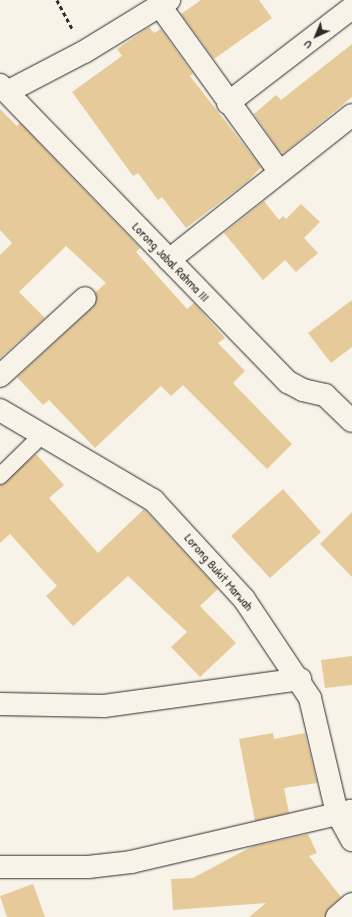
<!DOCTYPE html>
<style>
body{margin:0}
#map{position:relative;width:352px;height:917px;overflow:hidden;background:#f7f3e8;font-family:"Patrick Hand",sans-serif}
div>[style]{position:absolute}
.building>*{inset:0;background:#e7ca9a}
.path>*{height:2.5px;margin-top:-1.25px;transform-origin:0;background:repeating-linear-gradient(90deg,#2b2b2b 0 4px,transparent 0 7px)}
.roads{filter:drop-shadow(0 0 1px #2b2b2b) drop-shadow(0 0 1px #2b2b2b)}
.lane>*{height:16px;margin:-8px;padding:0 8px;transform-origin:8px;border-radius:8px;background:#f7f3e8}
.street>*{height:22px;margin:-11px;padding:0 11px;transform-origin:11px;border-radius:11px;background:#f7f3e8}
span{translate:-50% -50%;white-space:nowrap;text-align:center;line-height:1.15;-webkit-text-stroke:3.5px #f7f3e8;paint-order:stroke}
.street-label{font-size:13px;color:#2b2b2b}
.north{position:absolute;left:296px;top:16px;width:40px;height:40px;-webkit-text-stroke:3px #f7f3e8;paint-order:stroke;rotate:224deg;font-size:11px;font-weight:700;line-height:16px;text-align:center;color:#2b2b2b}
.north::after{content:'';display:block;margin:auto;width:14px;height:18px;background:#2b2b2b;clip-path:polygon(50% 0,100% 100%,50% 72%,0 100%)}
</style>
<div id="map">
<div class="building">
<i style="clip-path:polygon(201px 0,259px 0,272px 18px,214px 59px,181px 14px)"></i>
<i style="clip-path:polygon(149px 27px,154px 33px,161px 29px,193px 74px,190px 76px,261px 167px,248px 181px,186px 228px,162px 197px,158px 200px,138px 173px,133px 176px,72px 92px,122px 56px,117px 49px)"></i>
<i style="clip-path:polygon(352px 44px,352px 97px,284px 153px,280px 151px,254px 114px,276px 95px,281px 100px)"></i>
<i style="clip-path:polygon(0 109px,17px 126px,20px 123px,140px 248px,136px 252px,187px 309px,194px 303px,225px 338px,218px 343px,245px 371px,233px 383px,292px 444px,267px 469px,183px 385px,171px 396px,161px 386px,95px 448px,49px 400px,43px 405px,17px 377px,93px 307px,96px 292px,106px 283px,66px 246px,19px 292px,45px 318px,0 358px,0 255px,12px 243px,0 230px)"></i>
<i style="clip-path:polygon(264px 201px,279px 220px,283px 216px,286px 219px,301px 204px,320px 222px,304px 238px,318px 253px,296px 272px,285px 260px,263px 280px,224px 233px)"></i>
<i style="clip-path:polygon(352px 300px,352px 347px,331px 363px,308px 333px)"></i>
<i style="clip-path:polygon(36px 454px,64px 485px,49px 498px,98px 553px,144px 509px,218px 589px,200px 606px,236px 643px,200px 677px,171px 647px,187px 632px,128px 576px,73px 626px,46px 596px,57px 586px,10px 534px,0 543px,0 485px)"></i>
<i style="clip-path:polygon(283px 489px,321px 532px,270px 578px,231px 536px)"></i>
<i style="clip-path:polygon(352px 512px,352px 577px,320px 544px)"></i>
<i style="clip-path:polygon(352px 656px,352px 685px,325px 688px,321px 660px)"></i>
<i style="clip-path:polygon(273px 733px,274px 739px,305px 733px,317px 783px,284px 788px,289px 813px,255px 821px,239px 739px)"></i>
<i style="clip-path:polygon(308px 834px,317px 853px,309px 856px,341px 897px,329px 908px,325px 917px,249px 917px,266px 903px,173px 910px,171px 879px,193px 878px,251px 847px)"></i>
<i style="clip-path:polygon(33px 884px,45px 917px,7px 917px,0 896px)"></i>
</div>
<div class="path">
<i style="left:57px;top:0;width:34px;rotate:62deg"></i>
</div>
<div class="roads">
<div class="lane">
<i style="left:0;top:476px;width:56px;rotate:-44.3deg"></i>
</div>
<div class="street">
<i style="left:160px;top:6px;width:203px;rotate:54.2deg"></i>
<i style="left:0;top:85px;width:414px;rotate:45.9deg"></i>
<i style="left:288px;top:382px;width:17px;rotate:28deg"></i>
<i style="left:303px;top:390px;width:23px;rotate:13deg"></i>
<i style="left:325px;top:395px;width:37px;rotate:44deg"></i>
<i style="left:7px;top:92px;width:87px;rotate:-27.5deg"></i>
<i style="left:84px;top:52px;width:100px;rotate:-31.5deg"></i>
<i style="left:228px;top:103px;width:156px;rotate:-37.5deg"></i>
<i style="left:169px;top:260px;width:233px;rotate:-38.4deg"></i>
<i style="left:0;top:376px;width:115px;rotate:-42.5deg"></i>
<i style="left:0;top:410px;width:178px;rotate:30.5deg"></i>
<i style="left:153px;top:500px;width:134px;rotate:47.4deg"></i>
<i style="left:244px;top:599px;width:119px;rotate:56.3deg"></i>
<i style="left:310px;top:698px;width:118px;rotate:76.8deg"></i>
<i style="left:337px;top:813px;width:31px;rotate:61deg"></i>
<i style="left:0;top:704px;width:104px;rotate:1.1deg"></i>
<i style="left:104px;top:706px;width:198px;rotate:-7.8deg"></i>
<i style="left:0;top:867px;width:88px"></i>
<i style="left:88px;top:867px;width:43px;rotate:-6.6deg"></i>
<i style="left:131px;top:862px;width:226px;rotate:-13.1deg"></i>
<i style="left:337px;top:917px;width:20px;rotate:-41deg"></i>
</div>
</div>
<div class="street-label">
<span style="left:171px;top:262px;rotate:46deg">Lorong Jabal Rahma III</span>
<span style="left:219px;top:572px;rotate:49deg">Lorong Bukit Marwah</span>
</div>
<div class="north">U</div>
</div>
